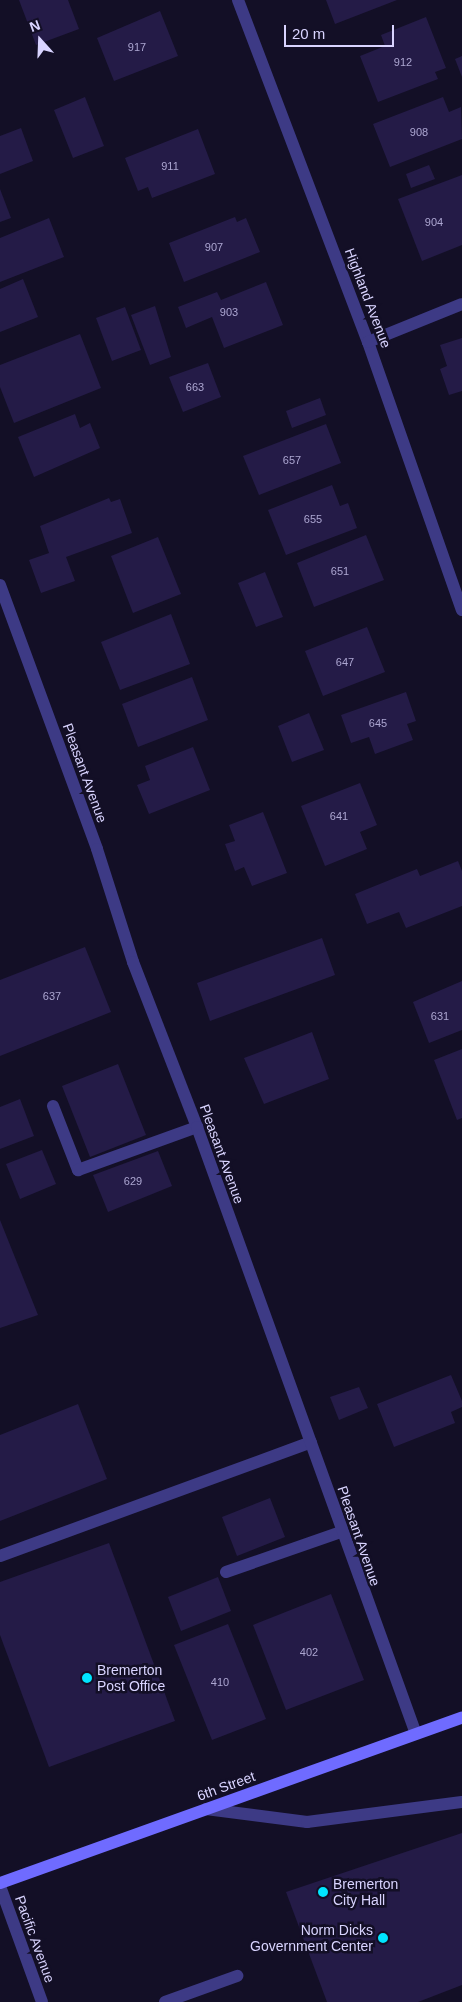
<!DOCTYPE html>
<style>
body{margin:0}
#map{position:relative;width:462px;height:2002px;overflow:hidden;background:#130f26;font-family:Helvetica,sans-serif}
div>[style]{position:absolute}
.building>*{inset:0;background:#241b47}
.service>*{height:12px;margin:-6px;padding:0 6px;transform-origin:6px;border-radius:6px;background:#3d3a85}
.minor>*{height:12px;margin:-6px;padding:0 6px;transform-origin:6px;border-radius:6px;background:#3d3a85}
.tertiary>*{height:12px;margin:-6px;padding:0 6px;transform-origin:6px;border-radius:6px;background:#3d3a85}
.secondary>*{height:12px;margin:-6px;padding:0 6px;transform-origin:6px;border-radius:6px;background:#6f6bff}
.dots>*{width:14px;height:14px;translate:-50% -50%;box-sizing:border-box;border:2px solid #130f26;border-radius:50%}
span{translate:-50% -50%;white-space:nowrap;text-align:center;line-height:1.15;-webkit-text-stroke:5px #130f26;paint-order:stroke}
.number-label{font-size:11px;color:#aca6d1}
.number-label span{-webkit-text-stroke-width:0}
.street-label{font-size:14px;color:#d9d4ff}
.poi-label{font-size:14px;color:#d9d4ff}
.left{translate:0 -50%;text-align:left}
.right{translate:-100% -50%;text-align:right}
.north{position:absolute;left:15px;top:15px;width:50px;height:50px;-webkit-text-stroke:4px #130f26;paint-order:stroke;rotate:340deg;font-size:14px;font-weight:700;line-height:20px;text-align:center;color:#d9d4ff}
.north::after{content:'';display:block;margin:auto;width:18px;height:22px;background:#d9d4ff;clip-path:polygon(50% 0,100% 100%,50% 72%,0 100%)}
.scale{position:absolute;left:284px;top:25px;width:110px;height:22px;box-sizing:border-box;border:2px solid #d9d4ff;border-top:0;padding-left:6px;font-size:15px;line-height:18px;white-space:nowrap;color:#d9d4ff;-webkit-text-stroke:4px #130f26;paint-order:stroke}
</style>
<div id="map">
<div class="building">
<i style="clip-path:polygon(19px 0,68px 0,79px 29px,36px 45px)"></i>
<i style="clip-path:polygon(326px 0,397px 0,335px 24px)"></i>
<i style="clip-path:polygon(160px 11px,178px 56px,114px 81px,97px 38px)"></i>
<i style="clip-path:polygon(426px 17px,446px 68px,435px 72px,438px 79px,378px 102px,360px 56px,385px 46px,381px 35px)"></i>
<i style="clip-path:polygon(462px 56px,462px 77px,455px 59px)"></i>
<i style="clip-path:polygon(85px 97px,104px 146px,73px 158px,54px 110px)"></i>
<i style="clip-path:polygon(443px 97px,449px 112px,461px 107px,462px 139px,390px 167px,373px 124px)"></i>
<i style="clip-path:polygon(21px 128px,33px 161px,0 174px,0 136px)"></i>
<i style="clip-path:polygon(198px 129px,215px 174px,152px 198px,148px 187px,138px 191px,125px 158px)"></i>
<i style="clip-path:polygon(429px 165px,435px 179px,411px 188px,406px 174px)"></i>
<i style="clip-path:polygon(462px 175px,462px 245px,422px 261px,398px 199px)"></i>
<i style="clip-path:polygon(0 189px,11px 218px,0 222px)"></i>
<i style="clip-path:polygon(235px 217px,237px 222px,246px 218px,260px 252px,184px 282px,169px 243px)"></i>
<i style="clip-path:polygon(49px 218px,64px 257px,0 282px,0 238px)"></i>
<i style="clip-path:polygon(23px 279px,38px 317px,0 332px,0 289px)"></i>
<i style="clip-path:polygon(266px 282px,283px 325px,224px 348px,212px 317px,186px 328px,178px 307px,217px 292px,221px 300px)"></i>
<i style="clip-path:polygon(155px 306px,171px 357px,150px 365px,131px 315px)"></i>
<i style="clip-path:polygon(125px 307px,141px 350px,112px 361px,96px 318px)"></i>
<i style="clip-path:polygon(80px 334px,101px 388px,14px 423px,0 387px,0 365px)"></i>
<i style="clip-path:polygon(462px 338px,462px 391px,449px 395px,440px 369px,447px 366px,440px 345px)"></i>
<i style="clip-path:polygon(208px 363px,221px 397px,183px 412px,169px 377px)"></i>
<i style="clip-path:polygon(320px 398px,326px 415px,292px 428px,286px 411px)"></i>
<i style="clip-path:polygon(75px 414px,80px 428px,90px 423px,100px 448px,34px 477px,18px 437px)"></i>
<i style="clip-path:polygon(326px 424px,341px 463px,259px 495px,243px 456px)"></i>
<i style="clip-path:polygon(332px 485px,340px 506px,348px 503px,357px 528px,286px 555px,268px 510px)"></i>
<i style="clip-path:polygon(109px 498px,111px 502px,120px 499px,132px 533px,66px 557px,75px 581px,41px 593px,29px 560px,49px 553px,40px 526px)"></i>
<i style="clip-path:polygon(366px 535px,384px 580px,314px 607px,297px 563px)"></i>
<i style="clip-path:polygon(158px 537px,181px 594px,133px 613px,111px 556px)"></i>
<i style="clip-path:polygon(265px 572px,283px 617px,256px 627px,238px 583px)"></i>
<i style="clip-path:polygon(171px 614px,190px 664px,120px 690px,101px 642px)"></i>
<i style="clip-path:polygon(367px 627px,385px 672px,323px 696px,305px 651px)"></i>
<i style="clip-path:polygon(192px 677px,208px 720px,138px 747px,122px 704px)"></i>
<i style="clip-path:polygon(406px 692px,416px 721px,407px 724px,413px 740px,375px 754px,369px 737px,351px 743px,341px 715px)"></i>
<i style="clip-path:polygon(309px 713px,324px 750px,292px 762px,278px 726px)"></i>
<i style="clip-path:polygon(193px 747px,210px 790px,149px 814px,137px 785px,150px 780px,145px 766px)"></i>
<i style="clip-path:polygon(360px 783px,377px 825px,360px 832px,367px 849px,325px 866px,301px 806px)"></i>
<i style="clip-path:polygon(263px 812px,287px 873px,252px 886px,244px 867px,235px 871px,225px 844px,235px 841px,229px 825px)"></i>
<i style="clip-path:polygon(458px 861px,462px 871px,462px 906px,406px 928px,399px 912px,367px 924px,355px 894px,417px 869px,420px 876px)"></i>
<i style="clip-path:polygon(322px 938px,335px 975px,210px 1021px,197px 983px)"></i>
<i style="clip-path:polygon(85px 947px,111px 1012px,0 1056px,0 980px)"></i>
<i style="clip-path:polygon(462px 981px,462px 1030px,429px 1043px,413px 1002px)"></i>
<i style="clip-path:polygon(312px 1032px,329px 1079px,264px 1104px,244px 1058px)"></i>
<i style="clip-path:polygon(462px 1049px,462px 1118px,457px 1120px,434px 1060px)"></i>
<i style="clip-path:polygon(118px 1064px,146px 1135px,90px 1157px,62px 1086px)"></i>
<i style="clip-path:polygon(20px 1099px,34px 1136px,0 1149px,0 1107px)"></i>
<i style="clip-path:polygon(42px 1150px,56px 1184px,20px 1199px,6px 1164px)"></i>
<i style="clip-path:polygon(158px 1151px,172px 1186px,108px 1212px,93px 1175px)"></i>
<i style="clip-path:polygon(0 1220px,38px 1315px,0 1328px)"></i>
<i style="clip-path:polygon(451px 1375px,462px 1401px,462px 1407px,451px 1412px,455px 1423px,394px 1447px,377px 1404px)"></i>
<i style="clip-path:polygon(359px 1387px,368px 1408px,339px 1420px,330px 1397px)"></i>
<i style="clip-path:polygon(78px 1404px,107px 1479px,0 1521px,0 1435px)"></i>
<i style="clip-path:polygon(270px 1498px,285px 1537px,237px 1556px,222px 1517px)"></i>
<i style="clip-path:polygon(109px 1543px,175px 1721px,49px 1767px,0 1635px,0 1582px)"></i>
<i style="clip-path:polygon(218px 1577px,231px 1611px,181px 1631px,168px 1597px)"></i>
<i style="clip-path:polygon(331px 1594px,364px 1680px,286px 1710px,253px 1625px)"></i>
<i style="clip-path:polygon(228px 1624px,266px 1719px,212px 1740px,174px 1645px)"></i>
<i style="clip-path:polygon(462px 1833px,462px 1985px,418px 2002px,327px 2002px,286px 1892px)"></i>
</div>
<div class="service">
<i style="left:53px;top:1106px;width:69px;rotate:68.7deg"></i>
<i style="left:78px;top:1170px;width:127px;rotate:-19.9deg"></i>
<i style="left:0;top:1556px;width:331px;rotate:-20.1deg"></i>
<i style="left:226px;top:1572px;width:122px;rotate:-19.2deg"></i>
<i style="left:206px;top:1809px;width:102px;rotate:7.3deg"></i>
<i style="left:307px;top:1822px;width:156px;rotate:-7.4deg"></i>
<i style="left:165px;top:2002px;width:77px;rotate:-19.9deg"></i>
</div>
<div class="minor">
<i style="left:238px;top:0;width:366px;rotate:69.2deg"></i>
<i style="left:368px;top:342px;width:284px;rotate:70.7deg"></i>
<i style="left:368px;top:342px;width:101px;rotate:-22deg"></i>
<i style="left:0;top:585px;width:281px;rotate:69.8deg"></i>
<i style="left:97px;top:849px;width:119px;rotate:72.3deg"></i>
<i style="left:133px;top:962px;width:177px;rotate:68.8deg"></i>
<i style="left:197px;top:1127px;width:645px;rotate:70.16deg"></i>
</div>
<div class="tertiary">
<i style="left:0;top:1886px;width:123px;rotate:70.1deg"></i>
</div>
<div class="secondary">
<i style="left:0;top:1883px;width:491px;rotate:-19.7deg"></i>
</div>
<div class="dots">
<i style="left:87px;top:1678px;background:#00e5ff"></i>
<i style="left:323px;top:1892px;background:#00e5ff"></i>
<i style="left:383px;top:1938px;background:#00e5ff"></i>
</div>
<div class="number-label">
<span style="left:137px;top:47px">917</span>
<span style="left:403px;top:62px">912</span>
<span style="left:419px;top:132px">908</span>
<span style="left:170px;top:166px">911</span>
<span style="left:434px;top:222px">904</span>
<span style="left:214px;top:247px">907</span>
<span style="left:229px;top:312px">903</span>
<span style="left:195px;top:387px">663</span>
<span style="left:292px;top:460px">657</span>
<span style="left:313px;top:519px">655</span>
<span style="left:340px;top:571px">651</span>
<span style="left:345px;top:662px">647</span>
<span style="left:378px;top:723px">645</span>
<span style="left:339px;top:816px">641</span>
<span style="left:52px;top:996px">637</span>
<span style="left:440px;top:1016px">631</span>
<span style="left:133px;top:1181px">629</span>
<span style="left:309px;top:1652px">402</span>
<span style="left:220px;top:1682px">410</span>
</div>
<div class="street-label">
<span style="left:368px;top:298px;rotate:69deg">Highland Avenue</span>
<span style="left:85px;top:773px;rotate:70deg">Pleasant Avenue</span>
<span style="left:222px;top:1154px;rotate:70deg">Pleasant Avenue</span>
<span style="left:359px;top:1536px;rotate:71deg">Pleasant Avenue</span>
<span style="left:226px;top:1786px;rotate:-20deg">6th Street</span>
<span style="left:35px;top:1939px;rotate:70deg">Pacific Avenue</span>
</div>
<div class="poi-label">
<span class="left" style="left:97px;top:1678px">Bremerton<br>Post Office</span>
<span class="left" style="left:333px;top:1892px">Bremerton<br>City Hall</span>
<span class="right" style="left:373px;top:1938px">Norm Dicks<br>Government Center</span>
</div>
<div class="north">N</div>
<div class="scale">20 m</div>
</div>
